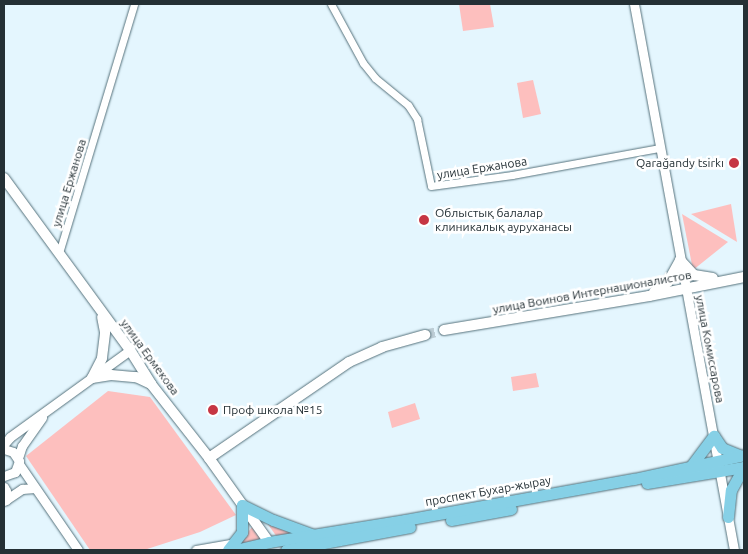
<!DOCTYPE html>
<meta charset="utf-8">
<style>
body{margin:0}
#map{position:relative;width:748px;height:554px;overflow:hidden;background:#e4f6fe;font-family:Ubuntu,sans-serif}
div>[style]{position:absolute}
.green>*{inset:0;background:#fdbfbe}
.secondary-tunnel>*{height:10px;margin-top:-5px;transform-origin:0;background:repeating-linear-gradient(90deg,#beced6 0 10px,transparent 0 15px)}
.roads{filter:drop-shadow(0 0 1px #56727c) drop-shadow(0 0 1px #56727c)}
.minor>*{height:7px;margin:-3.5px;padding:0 3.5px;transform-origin:3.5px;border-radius:3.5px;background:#fff}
.tertiary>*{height:9px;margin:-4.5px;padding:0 4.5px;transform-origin:4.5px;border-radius:4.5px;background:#fff}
.secondary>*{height:10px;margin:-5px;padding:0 5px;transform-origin:5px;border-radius:5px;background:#fff}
.primary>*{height:11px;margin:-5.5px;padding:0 5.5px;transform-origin:5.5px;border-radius:5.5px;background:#86d0e6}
.dots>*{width:14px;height:14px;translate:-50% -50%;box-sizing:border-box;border:2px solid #fff;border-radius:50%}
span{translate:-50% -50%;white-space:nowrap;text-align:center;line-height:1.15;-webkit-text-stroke:5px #fff;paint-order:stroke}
.poi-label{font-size:12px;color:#243035}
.right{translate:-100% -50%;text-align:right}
.left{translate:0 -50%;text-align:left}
.street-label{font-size:12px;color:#243035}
.frame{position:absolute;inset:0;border:5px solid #243035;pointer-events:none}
</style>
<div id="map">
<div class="green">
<i style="clip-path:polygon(459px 4px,490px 4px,494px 27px,463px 31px)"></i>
<i style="clip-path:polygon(533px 80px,541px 114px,523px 118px,517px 83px)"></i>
<i style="clip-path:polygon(731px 204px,737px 242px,691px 214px)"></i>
<i style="clip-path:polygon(682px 214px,728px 242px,693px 270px)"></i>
<i style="clip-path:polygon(536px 373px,539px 387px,513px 391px,511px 377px)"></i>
<i style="clip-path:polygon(108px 391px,150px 397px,236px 515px,200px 532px,144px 550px,90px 550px,26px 456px)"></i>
<i style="clip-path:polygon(415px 403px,420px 419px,392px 428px,388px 412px)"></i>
<i style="clip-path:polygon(267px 523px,293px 534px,277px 537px)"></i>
<i style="clip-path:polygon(252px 527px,262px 540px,238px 545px)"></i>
</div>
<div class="secondary-tunnel">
<i style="left:425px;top:335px;width:20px;rotate:-15deg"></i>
</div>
<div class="roads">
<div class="minor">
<i style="left:331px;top:4px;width:67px;rotate:61.5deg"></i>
<i style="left:363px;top:63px;width:19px;rotate:51deg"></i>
<i style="left:375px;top:78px;width:43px;rotate:39.3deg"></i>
<i style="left:408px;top:105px;width:17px;rotate:57deg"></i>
<i style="left:417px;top:119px;width:68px;rotate:78.2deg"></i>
<i style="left:431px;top:186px;width:82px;rotate:-7.7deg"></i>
<i style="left:512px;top:175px;width:149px;rotate:-10.4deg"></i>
<i style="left:59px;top:253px;width:260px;rotate:-73.2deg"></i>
</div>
<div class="tertiary">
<i style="left:634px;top:4px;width:555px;rotate:79.62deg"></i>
<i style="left:4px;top:444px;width:9px;rotate:-49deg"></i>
<i style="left:10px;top:437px;width:148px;rotate:-35.9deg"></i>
<i style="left:4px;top:449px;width:9px;rotate:18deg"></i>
<i style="left:13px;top:452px;width:11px;rotate:56deg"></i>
<i style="left:19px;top:461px;width:12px;rotate:110deg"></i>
<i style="left:15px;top:472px;width:12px;rotate:160deg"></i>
<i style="left:18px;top:458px;width:13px;rotate:-72deg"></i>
<i style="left:22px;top:446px;width:35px;rotate:-55deg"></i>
<i style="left:19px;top:464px;width:104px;rotate:55.5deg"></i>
<i style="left:4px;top:487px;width:4px;rotate:63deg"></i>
<i style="left:6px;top:491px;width:9px;rotate:90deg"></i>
<i style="left:4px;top:501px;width:22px;rotate:-34deg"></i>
<i style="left:22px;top:489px;width:13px;rotate:-4deg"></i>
<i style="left:196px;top:550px;width:39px;rotate:-10deg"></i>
</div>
<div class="secondary">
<i style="left:4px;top:178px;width:213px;rotate:53.8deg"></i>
<i style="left:130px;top:350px;width:40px;rotate:58deg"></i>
<i style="left:151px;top:384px;width:94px;rotate:51.9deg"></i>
<i style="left:209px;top:458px;width:103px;rotate:54.5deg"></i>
<i style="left:654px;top:292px;width:17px;rotate:-36deg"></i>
<i style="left:668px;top:282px;width:25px;rotate:-61deg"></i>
<i style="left:680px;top:260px;width:21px;rotate:47deg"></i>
<i style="left:694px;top:275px;width:19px;rotate:9deg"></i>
<i style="left:444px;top:330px;width:208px;rotate:-9.4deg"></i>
<i style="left:649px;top:296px;width:97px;rotate:-11.3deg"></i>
<i style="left:92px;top:378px;width:22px;rotate:-63deg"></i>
<i style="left:102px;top:358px;width:26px;rotate:-83deg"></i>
<i style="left:105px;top:332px;width:15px;rotate:-101deg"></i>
<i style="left:92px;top:378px;width:19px;rotate:-9deg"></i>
<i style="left:111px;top:375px;width:25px;rotate:5deg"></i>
<i style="left:136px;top:377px;width:17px;rotate:25deg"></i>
<i style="left:209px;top:458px;width:170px;rotate:-34.4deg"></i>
<i style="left:349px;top:362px;width:36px;rotate:-24deg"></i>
<i style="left:382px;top:347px;width:45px;rotate:-15.6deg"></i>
</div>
<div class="primary">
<i style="left:691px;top:466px;width:38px;rotate:-53deg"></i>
<i style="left:714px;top:436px;width:14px;rotate:56deg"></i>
<i style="left:722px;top:448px;width:18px;rotate:22deg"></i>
<i style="left:647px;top:483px;width:98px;rotate:-9.4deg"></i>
<i style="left:242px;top:505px;width:34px;rotate:26deg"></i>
<i style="left:273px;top:520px;width:44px;rotate:20.1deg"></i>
<i style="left:728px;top:517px;width:27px;rotate:-84deg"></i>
<i style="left:731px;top:490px;width:26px;rotate:-61deg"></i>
<i style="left:451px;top:520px;width:61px;rotate:-10.4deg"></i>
<i style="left:228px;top:550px;width:23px;rotate:-52deg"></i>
<i style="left:242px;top:532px;width:27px;rotate:-90deg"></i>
<i style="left:235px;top:550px;width:35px;rotate:-13deg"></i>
<i style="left:269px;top:542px;width:138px;rotate:-9.2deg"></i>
<i style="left:405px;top:520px;width:233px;rotate:-10.2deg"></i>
<i style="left:634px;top:479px;width:113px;rotate:-12.3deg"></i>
<i style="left:286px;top:550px;width:126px;rotate:-10.5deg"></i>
</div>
</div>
<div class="dots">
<i style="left:734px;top:163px;background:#c63643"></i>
<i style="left:424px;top:220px;background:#c63643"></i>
<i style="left:213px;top:410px;background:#c63643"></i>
</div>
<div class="poi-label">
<span class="right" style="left:724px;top:163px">Qarağandy tsirkı</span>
<span class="left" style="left:435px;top:220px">Облыстық балалар<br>клиникалық ауруханасы</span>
<span class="left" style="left:223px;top:410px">Проф школа №15</span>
</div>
<div class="street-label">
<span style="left:482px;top:168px;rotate:-9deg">улица Ержанова</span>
<span style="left:69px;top:183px;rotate:-73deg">улица Ержанова</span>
<span style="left:592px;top:292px;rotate:-10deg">улица Воинов Интернационалистов</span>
<span style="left:710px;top:349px;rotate:79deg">улица Комиссарова</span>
<span style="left:150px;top:357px;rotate:54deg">улица Ермекова</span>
<span style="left:488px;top:491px;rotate:-10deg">проспект Бухар-жырау</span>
</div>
<div class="frame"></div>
</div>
